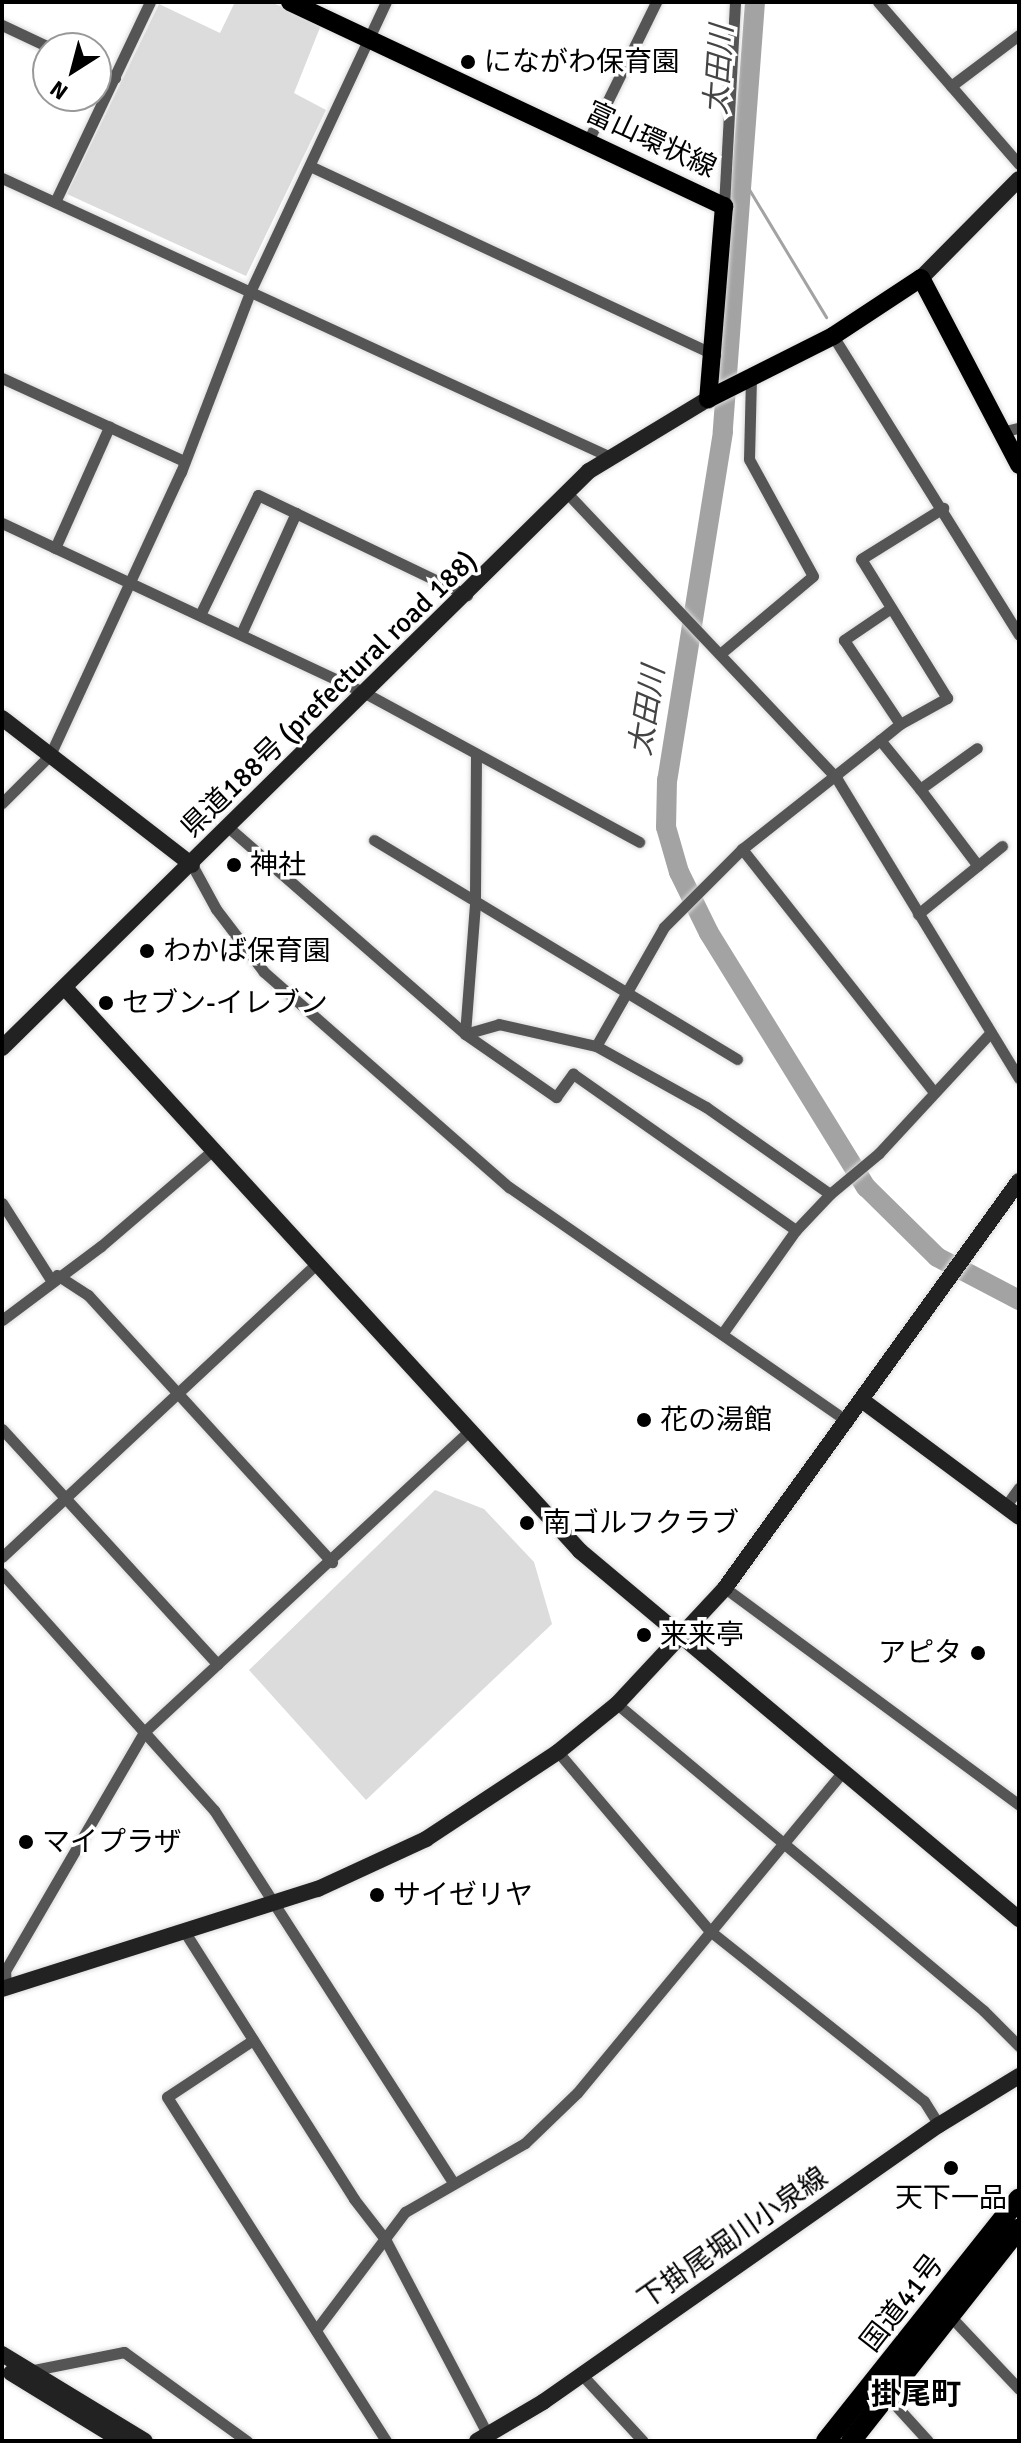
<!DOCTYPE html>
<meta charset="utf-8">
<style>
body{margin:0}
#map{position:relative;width:1021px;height:2443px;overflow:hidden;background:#fff;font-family:Signika,"Noto Sans JP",sans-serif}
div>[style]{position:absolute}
.green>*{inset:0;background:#dcdcdc}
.stream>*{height:3px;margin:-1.5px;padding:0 1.5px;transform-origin:1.5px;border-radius:1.5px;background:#a3a3a3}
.river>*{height:20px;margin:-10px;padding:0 10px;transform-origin:10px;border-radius:10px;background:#a3a3a3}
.roads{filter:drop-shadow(0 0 2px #dbdbdb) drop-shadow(0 0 2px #dbdbdb)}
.street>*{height:11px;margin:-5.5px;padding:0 5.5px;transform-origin:5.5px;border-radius:5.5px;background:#555}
.secondary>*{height:16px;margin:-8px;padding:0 8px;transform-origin:8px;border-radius:8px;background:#222}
.primary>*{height:18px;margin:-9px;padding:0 9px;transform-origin:9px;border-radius:9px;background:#000}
.highway>*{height:20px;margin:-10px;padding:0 10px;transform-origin:10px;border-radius:10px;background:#000}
.dots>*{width:22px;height:22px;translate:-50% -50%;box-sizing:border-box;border:4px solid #fff;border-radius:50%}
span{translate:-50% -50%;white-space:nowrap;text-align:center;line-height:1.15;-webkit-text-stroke:7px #fff;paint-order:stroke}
.poi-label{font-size:28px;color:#000}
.left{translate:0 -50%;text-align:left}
.right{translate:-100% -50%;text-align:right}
.street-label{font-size:28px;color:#000}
.water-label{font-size:30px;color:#444;font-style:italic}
.neighbourhood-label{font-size:30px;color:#000;font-weight:700}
.frame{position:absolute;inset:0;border:4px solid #000;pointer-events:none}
.north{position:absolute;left:32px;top:32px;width:80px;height:80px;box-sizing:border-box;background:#fff;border:2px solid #999;border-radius:50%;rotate:216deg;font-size:22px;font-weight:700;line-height:32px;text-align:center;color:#000}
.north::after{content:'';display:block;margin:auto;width:28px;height:36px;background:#000;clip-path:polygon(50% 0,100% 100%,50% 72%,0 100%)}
</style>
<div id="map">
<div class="green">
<i style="clip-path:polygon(235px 2px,271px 2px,321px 25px,294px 93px,326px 110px,246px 276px,67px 194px,159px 4px,220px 33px)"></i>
<i style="clip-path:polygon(435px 1490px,484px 1509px,534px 1562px,552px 1624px,366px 1800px,249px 1670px)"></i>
</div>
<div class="stream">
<i style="left:744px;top:181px;width:159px;rotate:58.9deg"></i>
</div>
<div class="river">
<i style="left:755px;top:2px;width:431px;rotate:94.3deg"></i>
<i style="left:723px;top:432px;width:352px;rotate:99.1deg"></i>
<i style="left:667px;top:780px;width:47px;rotate:91.2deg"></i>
<i style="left:666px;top:827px;width:47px;rotate:73.9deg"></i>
<i style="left:679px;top:872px;width:68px;rotate:63.8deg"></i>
<i style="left:709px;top:933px;width:299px;rotate:58.3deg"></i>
<i style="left:866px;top:1187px;width:100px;rotate:44.6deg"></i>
<i style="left:937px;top:1257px;width:93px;rotate:27.7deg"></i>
</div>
<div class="roads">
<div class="street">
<i style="left:878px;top:2px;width:215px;rotate:49deg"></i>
<i style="left:2px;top:25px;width:54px;rotate:25.1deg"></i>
<i style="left:96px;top:69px;width:21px;rotate:25deg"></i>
<i style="left:951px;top:86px;width:85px;rotate:-36.9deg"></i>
<i style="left:588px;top:141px;width:155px;rotate:-63.9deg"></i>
<i style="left:310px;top:166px;width:447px;rotate:25deg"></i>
<i style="left:2px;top:178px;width:667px;rotate:24.64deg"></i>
<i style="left:55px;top:202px;width:221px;rotate:-64.6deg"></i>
<i style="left:724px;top:206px;width:204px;rotate:-86.9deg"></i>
<i style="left:833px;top:336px;width:352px;rotate:58.1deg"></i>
<i style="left:2px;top:378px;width:200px;rotate:24.5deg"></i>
<i style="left:1001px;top:432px;width:18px;rotate:-13deg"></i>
<i style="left:567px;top:493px;width:393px;rotate:46.6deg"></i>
<i style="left:837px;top:779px;width:350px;rotate:58.7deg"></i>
<i style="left:2px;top:523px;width:401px;rotate:25.1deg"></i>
<i style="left:365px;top:693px;width:312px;rotate:28.5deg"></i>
<i style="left:55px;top:548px;width:133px;rotate:-65.9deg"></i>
<i style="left:891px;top:608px;width:57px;rotate:145.8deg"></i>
<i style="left:844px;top:640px;width:101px;rotate:56.3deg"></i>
<i style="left:900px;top:724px;width:54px;rotate:-29deg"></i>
<i style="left:947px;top:698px;width:163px;rotate:-121.7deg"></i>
<i style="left:861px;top:559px;width:97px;rotate:-31.9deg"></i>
<i style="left:200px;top:615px;width:133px;rotate:-64.2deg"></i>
<i style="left:258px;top:495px;width:232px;rotate:25.6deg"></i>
<i style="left:241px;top:634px;width:133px;rotate:-65.6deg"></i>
<i style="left:720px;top:654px;width:121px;rotate:-40deg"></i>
<i style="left:813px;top:576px;width:133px;rotate:-118.7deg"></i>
<i style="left:749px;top:459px;width:82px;rotate:-88.6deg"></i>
<i style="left:900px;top:724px;width:26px;rotate:141deg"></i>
<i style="left:880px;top:740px;width:63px;rotate:50.8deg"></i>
<i style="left:920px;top:789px;width:70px;rotate:-35.7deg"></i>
<i style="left:880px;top:740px;width:176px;rotate:141.7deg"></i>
<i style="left:742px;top:849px;width:110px;rotate:135deg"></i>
<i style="left:664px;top:927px;width:137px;rotate:119.7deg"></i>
<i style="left:596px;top:1046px;width:126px;rotate:29deg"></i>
<i style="left:706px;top:1107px;width:151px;rotate:35.1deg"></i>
<i style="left:830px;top:1194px;width:64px;rotate:-39.9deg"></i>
<i style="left:879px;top:1153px;width:163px;rotate:-47.2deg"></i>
<i style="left:476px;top:754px;width:150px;rotate:90.4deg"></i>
<i style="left:475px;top:904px;width:130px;rotate:94.4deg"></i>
<i style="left:465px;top:1034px;width:35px;rotate:-16deg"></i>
<i style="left:499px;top:1024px;width:99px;rotate:12.8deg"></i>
<i style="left:920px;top:789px;width:96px;rotate:53deg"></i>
<i style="left:2px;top:803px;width:68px;rotate:-45deg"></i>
<i style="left:50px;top:755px;width:312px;rotate:-65.2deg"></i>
<i style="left:181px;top:472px;width:193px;rotate:-69deg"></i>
<i style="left:250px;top:292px;width:320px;rotate:-64.9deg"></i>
<i style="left:228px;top:827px;width:315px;rotate:41.1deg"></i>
<i style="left:465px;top:1034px;width:111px;rotate:34.7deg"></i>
<i style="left:556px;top:1097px;width:29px;rotate:-54deg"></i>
<i style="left:573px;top:1074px;width:272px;rotate:35deg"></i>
<i style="left:374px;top:840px;width:424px;rotate:31.1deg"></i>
<i style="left:742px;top:849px;width:310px;rotate:51.7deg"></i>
<i style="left:192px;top:865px;width:50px;rotate:61.4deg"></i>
<i style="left:216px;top:909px;width:79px;rotate:52.7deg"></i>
<i style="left:264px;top:972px;width:326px;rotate:41.3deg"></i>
<i style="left:509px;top:1187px;width:412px;rotate:34.7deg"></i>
<i style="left:918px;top:914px;width:108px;rotate:-39deg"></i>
<i style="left:2px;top:1203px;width:91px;rotate:57.5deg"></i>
<i style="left:57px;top:1275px;width:37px;rotate:33deg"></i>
<i style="left:88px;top:1295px;width:362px;rotate:47.6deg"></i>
<i style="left:2px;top:1320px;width:124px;rotate:-36.8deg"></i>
<i style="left:101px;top:1246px;width:148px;rotate:-40.6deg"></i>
<i style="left:722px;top:1334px;width:128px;rotate:-54.6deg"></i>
<i style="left:796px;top:1230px;width:50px;rotate:-46.6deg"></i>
<i style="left:2px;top:1429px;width:319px;rotate:47.5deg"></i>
<i style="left:1005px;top:1507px;width:24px;rotate:-54deg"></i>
<i style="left:2px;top:1557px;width:428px;rotate:-43deg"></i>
<i style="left:2px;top:1573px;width:318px;rotate:48.2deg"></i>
<i style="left:214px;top:1810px;width:442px;rotate:57.3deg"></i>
<i style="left:725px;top:1588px;width:365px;rotate:36.4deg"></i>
<i style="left:617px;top:1704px;width:478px;rotate:39.9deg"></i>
<i style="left:984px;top:2011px;width:49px;rotate:45deg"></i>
<i style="left:558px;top:1752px;width:235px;rotate:49.7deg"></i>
<i style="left:710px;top:1931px;width:273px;rotate:38.5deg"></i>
<i style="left:924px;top:2101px;width:28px;rotate:58deg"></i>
<i style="left:186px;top:1934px;width:314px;rotate:57.6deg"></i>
<i style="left:354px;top:2199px;width:51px;rotate:52.2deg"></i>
<i style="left:385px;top:2239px;width:221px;rotate:62.3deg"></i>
<i style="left:6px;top:1988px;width:17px;rotate:-93deg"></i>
<i style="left:5px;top:1971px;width:276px;rotate:-59.8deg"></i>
<i style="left:144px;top:1732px;width:443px;rotate:-42.8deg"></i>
<i style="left:253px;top:2040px;width:103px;rotate:146.5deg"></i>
<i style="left:167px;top:2097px;width:408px;rotate:57.5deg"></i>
<i style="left:951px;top:2317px;width:99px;rotate:46.6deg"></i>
<i style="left:316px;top:2330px;width:148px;rotate:-53deg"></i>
<i style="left:405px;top:2212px;width:138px;rotate:-29.9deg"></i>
<i style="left:525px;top:2143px;width:72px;rotate:-43.9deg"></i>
<i style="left:577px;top:2093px;width:417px;rotate:-50.4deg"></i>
<i style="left:29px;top:2371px;width:97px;rotate:-11.3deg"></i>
<i style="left:124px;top:2352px;width:152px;rotate:35.9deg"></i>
<i style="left:583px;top:2376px;width:88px;rotate:47.3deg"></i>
<i style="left:888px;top:2397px;width:59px;rotate:47.7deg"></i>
</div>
<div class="secondary">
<i style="left:921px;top:278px;width:139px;rotate:-45.3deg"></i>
<i style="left:2px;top:718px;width:240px;rotate:37.7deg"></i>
<i style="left:66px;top:989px;width:762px;rotate:47.55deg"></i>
<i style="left:580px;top:1551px;width:573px;rotate:39.97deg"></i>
<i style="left:2px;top:1048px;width:823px;rotate:-44.51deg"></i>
<i style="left:589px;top:471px;width:139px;rotate:-31.2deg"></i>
<i style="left:863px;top:1401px;width:194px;rotate:36.6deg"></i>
<i style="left:2px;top:1989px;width:331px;rotate:-17.6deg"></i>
<i style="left:318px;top:1889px;width:119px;rotate:-24.8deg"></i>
<i style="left:426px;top:1839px;width:158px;rotate:-33.4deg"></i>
<i style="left:558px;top:1752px;width:76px;rotate:-39.1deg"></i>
<i style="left:617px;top:1704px;width:158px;rotate:-47deg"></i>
<i style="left:725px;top:1588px;width:502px;rotate:-54.16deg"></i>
<i style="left:2px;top:2354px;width:167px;rotate:31.3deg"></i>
<i style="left:11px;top:2373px;width:130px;rotate:31.5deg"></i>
<i style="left:477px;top:2441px;width:77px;rotate:-30.6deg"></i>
<i style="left:543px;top:2402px;width:483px;rotate:-35deg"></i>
<i style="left:939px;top:2125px;width:94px;rotate:-31.5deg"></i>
</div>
<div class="primary">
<i style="left:290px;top:2px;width:480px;rotate:25.2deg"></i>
<i style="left:724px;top:206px;width:194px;rotate:94.7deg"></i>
<i style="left:708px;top:399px;width:140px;rotate:-26.7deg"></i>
<i style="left:833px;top:336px;width:105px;rotate:-33.4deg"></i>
<i style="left:921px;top:278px;width:211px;rotate:62.3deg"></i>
</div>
<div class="highway">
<i style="left:826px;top:2441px;width:310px;rotate:-51.5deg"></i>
<i style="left:851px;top:2441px;width:271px;rotate:-51.7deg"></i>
</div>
</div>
<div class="dots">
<i style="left:468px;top:62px;background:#000"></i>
<i style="left:234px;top:865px;background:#000"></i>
<i style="left:147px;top:951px;background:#000"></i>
<i style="left:106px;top:1003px;background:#000"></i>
<i style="left:644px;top:1420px;background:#000"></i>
<i style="left:527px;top:1523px;background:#000"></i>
<i style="left:644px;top:1635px;background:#000"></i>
<i style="left:978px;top:1653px;background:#000"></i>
<i style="left:26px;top:1842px;background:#000"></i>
<i style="left:377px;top:1895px;background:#000"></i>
<i style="left:951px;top:2168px;background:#000"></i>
</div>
<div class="poi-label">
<span class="left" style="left:484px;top:62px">にながわ保育園</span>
<span class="left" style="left:250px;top:865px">神社</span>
<span class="left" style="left:163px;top:951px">わかば保育園</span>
<span class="left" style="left:122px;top:1003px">セブン-イレブン</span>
<span class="left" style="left:660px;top:1420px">花の湯館</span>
<span class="left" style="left:543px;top:1523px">南ゴルフクラブ</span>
<span class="left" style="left:660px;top:1635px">来来亭</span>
<span class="right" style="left:962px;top:1653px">アピタ</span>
<span class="left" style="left:42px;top:1842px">マイプラザ</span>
<span class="left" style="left:393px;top:1895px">サイゼリヤ</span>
<span style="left:951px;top:2198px">天下一品</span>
</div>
<div class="street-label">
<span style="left:651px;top:140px;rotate:25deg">富山環状線</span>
<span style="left:329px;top:694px;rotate:-44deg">県道188号 (prefectural road 188)</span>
<span style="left:733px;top:2238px;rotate:-35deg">下掛尾堀川小泉線</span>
<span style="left:902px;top:2303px;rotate:-52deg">国道41号</span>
</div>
<div class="water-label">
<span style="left:720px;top:70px;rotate:-86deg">太田川</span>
<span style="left:648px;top:711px;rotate:-81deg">太田川</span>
</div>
<div class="neighbourhood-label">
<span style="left:916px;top:2395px">掛尾町</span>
</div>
<div class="frame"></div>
<div class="north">N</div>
</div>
